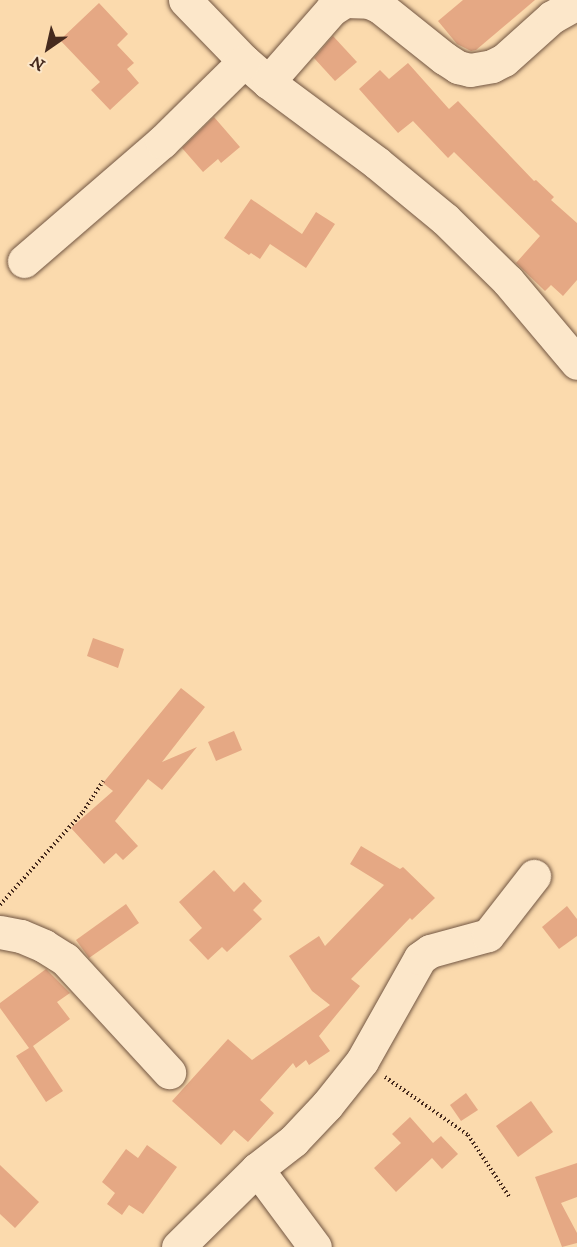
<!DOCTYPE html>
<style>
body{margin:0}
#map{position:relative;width:577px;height:1247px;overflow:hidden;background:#fbdaad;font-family:"IM FELL DW Pica",serif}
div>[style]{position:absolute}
.building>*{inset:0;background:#e5a884}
.path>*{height:4px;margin-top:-2px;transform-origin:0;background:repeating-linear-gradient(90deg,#452a1e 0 1.5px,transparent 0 4.5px)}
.roads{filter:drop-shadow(0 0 2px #725642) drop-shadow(0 0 2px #725642)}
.minor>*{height:33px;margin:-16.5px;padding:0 16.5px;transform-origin:16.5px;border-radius:16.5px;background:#fce7ca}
span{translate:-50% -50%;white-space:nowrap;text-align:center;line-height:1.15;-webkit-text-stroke:4.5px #fce7ca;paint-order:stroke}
.north{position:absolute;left:18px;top:18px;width:60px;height:60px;-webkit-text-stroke:4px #fce7ca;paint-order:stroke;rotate:214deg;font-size:16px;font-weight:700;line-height:24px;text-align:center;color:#452a1e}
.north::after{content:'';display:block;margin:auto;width:21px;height:27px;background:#452a1e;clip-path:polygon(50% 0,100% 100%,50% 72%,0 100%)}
</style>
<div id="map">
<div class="building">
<i style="clip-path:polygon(463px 0,535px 0,476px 50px,471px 51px,457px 44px,438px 21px)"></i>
<i style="clip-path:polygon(99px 3px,128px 34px,117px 45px,134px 63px,127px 69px,139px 83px,110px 110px,91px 90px,100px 82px,60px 40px)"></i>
<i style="clip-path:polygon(333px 36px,357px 62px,335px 81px,314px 58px)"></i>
<i style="clip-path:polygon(408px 63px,449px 109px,458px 101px,534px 181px,536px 180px,554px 197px,551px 200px,577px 223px,577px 280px,563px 296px,551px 285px,545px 291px,516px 263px,540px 236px,454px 152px,448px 158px,413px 121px,398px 133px,359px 89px,380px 70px,389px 79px)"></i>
<i style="clip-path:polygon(214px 117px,240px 147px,221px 163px,218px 159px,203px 172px,182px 148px)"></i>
<i style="clip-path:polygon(251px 199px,302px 234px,316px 212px,335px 224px,306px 268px,270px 244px,260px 259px,251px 253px,249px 255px,224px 238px)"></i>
<i style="clip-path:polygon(93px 638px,124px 649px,118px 668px,87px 656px)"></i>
<i style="clip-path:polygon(181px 688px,205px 707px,162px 762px,197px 747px,162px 790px,148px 779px,115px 821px,138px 846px,123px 860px,116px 853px,104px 864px,71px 828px,113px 791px,103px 783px)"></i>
<i style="clip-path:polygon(234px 731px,242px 750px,216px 761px,208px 742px)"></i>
<i style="clip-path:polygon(361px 846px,400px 869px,403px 867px,435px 898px,412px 920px,410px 918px,351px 979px,360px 986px,319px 1036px,330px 1051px,309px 1065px,306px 1060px,296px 1068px,293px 1063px,260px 1100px,274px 1113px,248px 1142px,234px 1130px,221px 1145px,172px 1101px,228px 1039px,252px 1060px,330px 1005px,312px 991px,289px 956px,319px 936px,325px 946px,384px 885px,350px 864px)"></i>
<i style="clip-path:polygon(214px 870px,234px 892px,244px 882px,262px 901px,253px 910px,262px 919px,227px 952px,222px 947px,208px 960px,189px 940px,202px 928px,179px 902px)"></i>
<i style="clip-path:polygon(126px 904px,139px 923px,89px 958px,76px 940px)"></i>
<i style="clip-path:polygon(567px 906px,577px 919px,577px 936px,559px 949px,542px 927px)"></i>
<i style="clip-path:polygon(46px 969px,70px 993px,57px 1002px,70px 1019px,33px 1046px,63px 1091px,46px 1102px,16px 1056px,29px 1048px,0 1008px,0 1003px)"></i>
<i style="clip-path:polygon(466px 1093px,478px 1110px,461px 1121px,450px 1105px)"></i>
<i style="clip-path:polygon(531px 1101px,553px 1132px,518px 1157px,496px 1126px)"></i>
<i style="clip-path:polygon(410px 1117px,433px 1143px,441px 1136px,458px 1154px,442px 1169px,432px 1158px,396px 1192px,374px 1168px,401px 1143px,392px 1134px)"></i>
<i style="clip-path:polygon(147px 1145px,177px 1167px,143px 1214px,129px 1205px,122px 1215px,107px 1204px,115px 1193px,102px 1182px,126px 1149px,138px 1158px)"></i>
<i style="clip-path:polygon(577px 1163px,577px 1197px,561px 1203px,577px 1233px,577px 1243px,562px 1247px,535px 1177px)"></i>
<i style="clip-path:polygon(0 1165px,39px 1202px,15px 1228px,0 1214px)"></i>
</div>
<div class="path">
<i style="left:0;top:905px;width:125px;rotate:-48.3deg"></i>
<i style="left:83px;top:812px;width:37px;rotate:-57deg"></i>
<i style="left:385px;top:1077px;width:101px;rotate:34.9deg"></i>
<i style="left:468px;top:1135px;width:76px;rotate:56.3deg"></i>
</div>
<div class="roads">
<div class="minor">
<i style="left:185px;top:0;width:85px;rotate:46deg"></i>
<i style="left:244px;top:61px;width:32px;rotate:41deg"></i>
<i style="left:268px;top:82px;width:136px;rotate:36.6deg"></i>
<i style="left:377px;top:163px;width:88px;rotate:39.5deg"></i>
<i style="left:445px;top:219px;width:88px;rotate:44.5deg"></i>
<i style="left:508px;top:281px;width:107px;rotate:49.9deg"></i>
<i style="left:268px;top:82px;width:96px;rotate:-48.8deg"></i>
<i style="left:331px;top:10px;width:17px;rotate:-33deg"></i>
<i style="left:345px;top:1px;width:24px;rotate:2deg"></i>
<i style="left:369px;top:2px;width:12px;rotate:24deg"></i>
<i style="left:380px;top:7px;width:82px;rotate:38.6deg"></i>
<i style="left:444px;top:58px;width:17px;rotate:33deg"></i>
<i style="left:458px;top:67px;width:12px;rotate:14deg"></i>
<i style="left:470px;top:70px;width:22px;rotate:-10deg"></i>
<i style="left:492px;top:66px;width:13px;rotate:-27deg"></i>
<i style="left:504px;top:60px;width:64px;rotate:-41.9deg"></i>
<i style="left:552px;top:17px;width:29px;rotate:-29deg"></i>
<i style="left:24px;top:261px;width:182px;rotate:-40.8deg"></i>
<i style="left:162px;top:142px;width:115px;rotate:-44.6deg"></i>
<i style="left:0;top:932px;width:21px;rotate:11deg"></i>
<i style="left:21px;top:936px;width:25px;rotate:23deg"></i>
<i style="left:44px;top:946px;width:25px;rotate:32deg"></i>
<i style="left:65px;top:959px;width:154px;rotate:47.4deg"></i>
<i style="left:257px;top:1169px;width:97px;rotate:53.4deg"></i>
<i style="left:178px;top:1247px;width:111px;rotate:-44.6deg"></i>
<i style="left:257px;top:1169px;width:46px;rotate:-37.9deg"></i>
<i style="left:293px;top:1141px;width:50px;rotate:-46.6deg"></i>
<i style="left:327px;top:1105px;width:56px;rotate:-51.5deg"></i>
<i style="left:362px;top:1061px;width:118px;rotate:-60.6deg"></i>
<i style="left:420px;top:958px;width:12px;rotate:-35deg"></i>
<i style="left:430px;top:951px;width:60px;rotate:-15.4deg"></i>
<i style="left:488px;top:935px;width:75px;rotate:-52.1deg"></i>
</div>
</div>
<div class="north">N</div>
</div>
